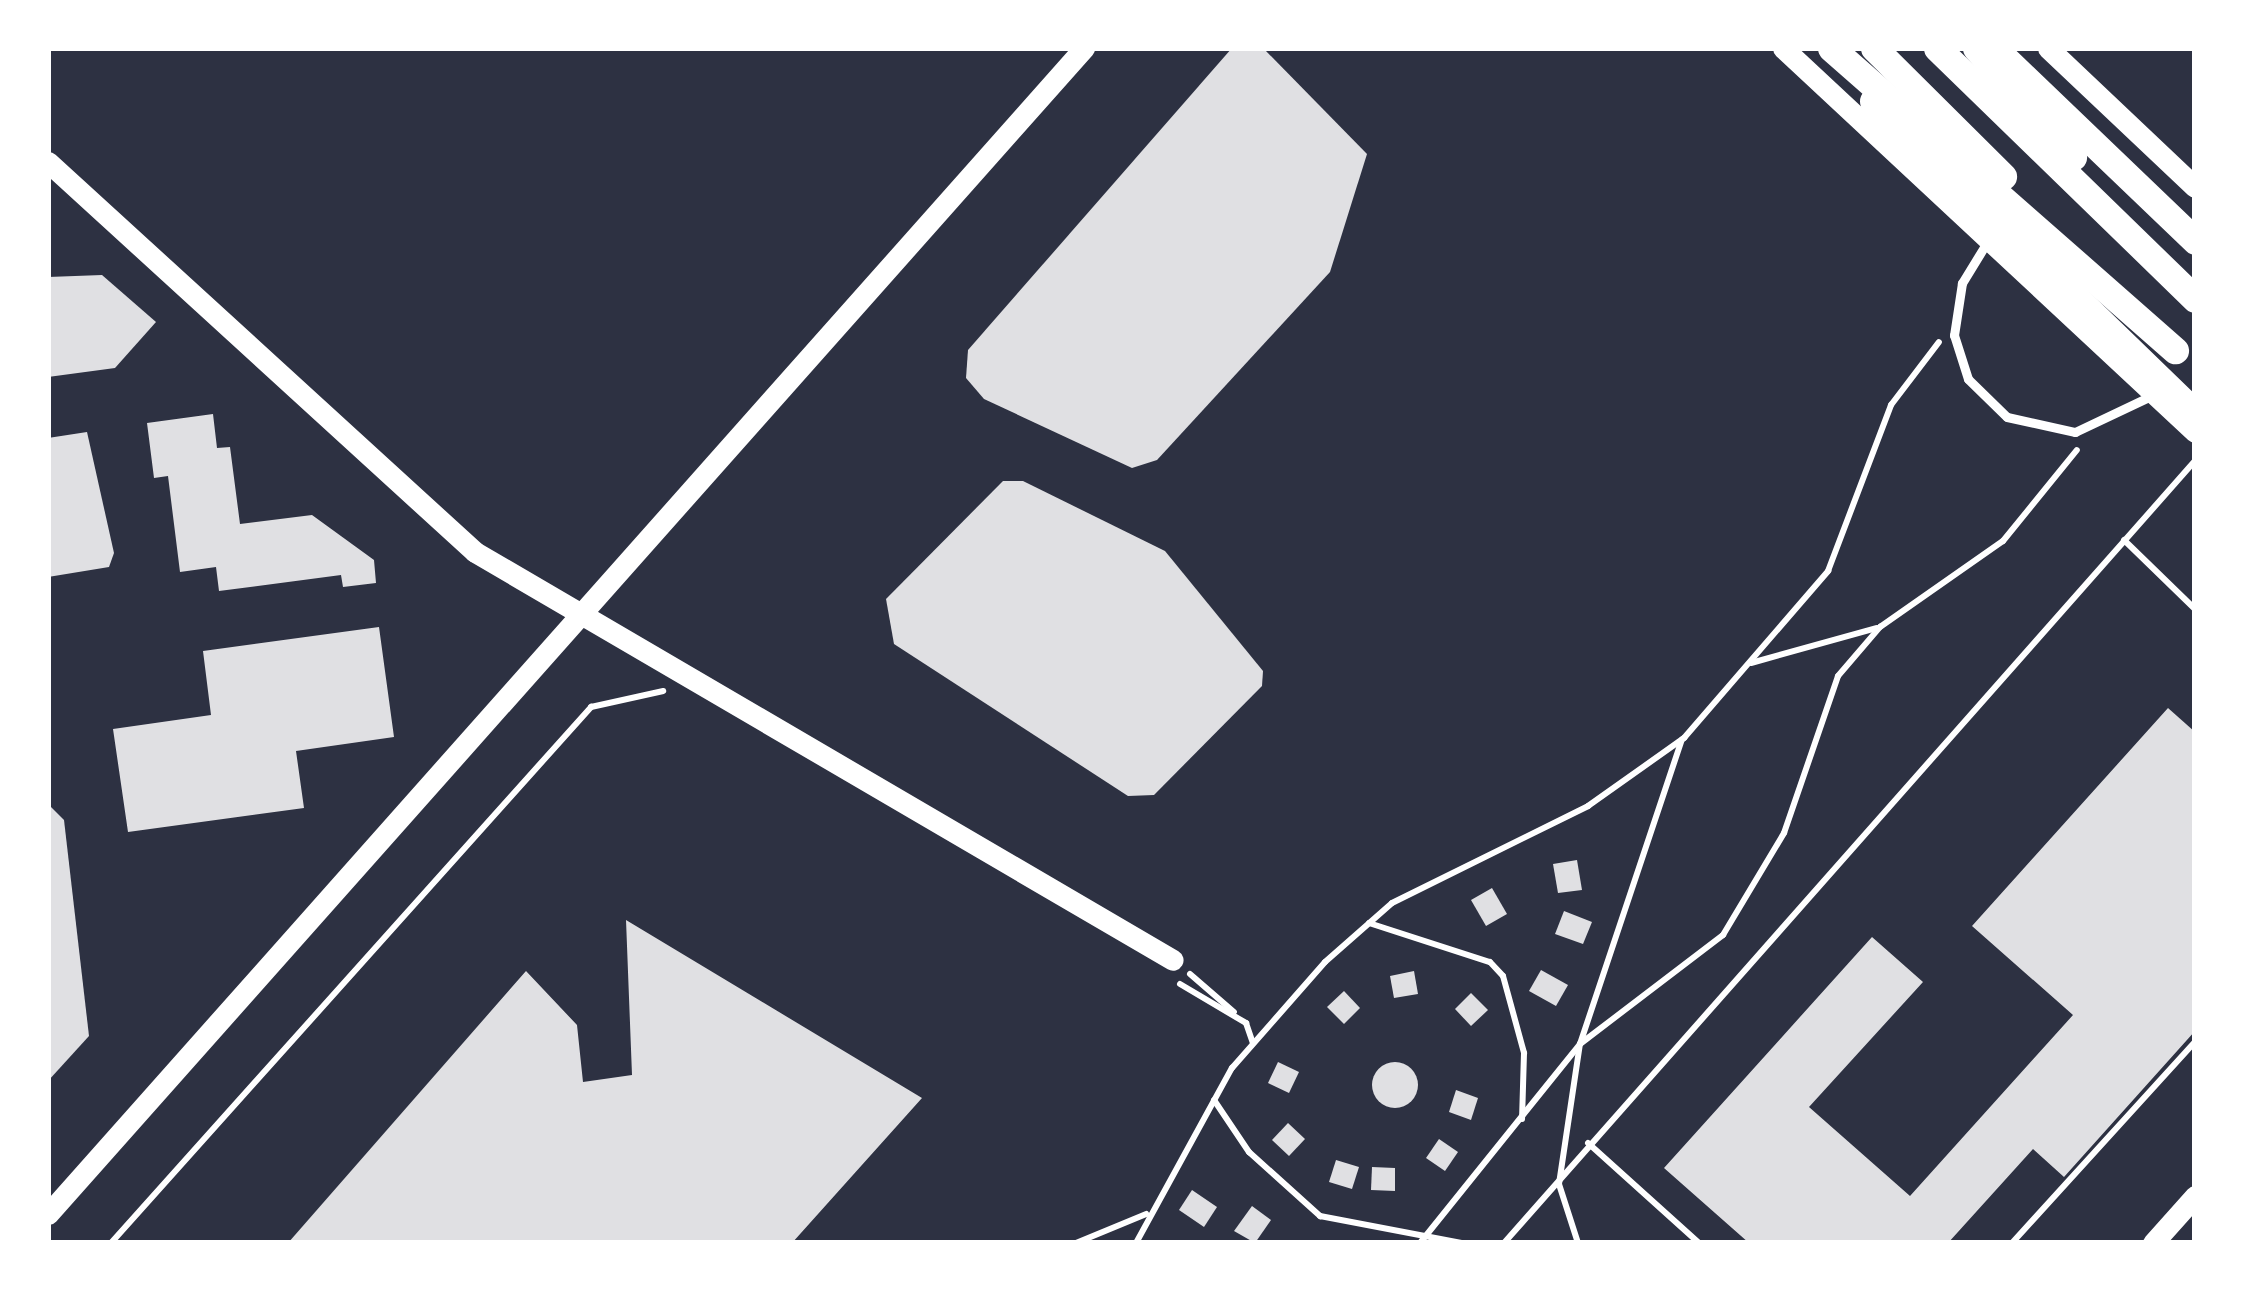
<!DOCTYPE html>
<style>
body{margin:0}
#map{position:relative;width:2243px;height:1291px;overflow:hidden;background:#2d3142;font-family:"PT Sans Narrow",sans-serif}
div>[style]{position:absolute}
.building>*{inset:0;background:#e0e0e3}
.round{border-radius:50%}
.path>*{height:6px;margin:-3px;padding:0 3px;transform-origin:3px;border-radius:3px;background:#fff}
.service>*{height:9px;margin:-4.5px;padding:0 4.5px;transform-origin:4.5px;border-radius:4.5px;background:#fff}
.tertiary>*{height:21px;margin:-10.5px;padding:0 10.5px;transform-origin:10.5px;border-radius:10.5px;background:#fff}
.primary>*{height:27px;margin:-13.5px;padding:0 13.5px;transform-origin:13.5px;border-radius:13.5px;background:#fff}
.trunk>*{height:27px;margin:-13.5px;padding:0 13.5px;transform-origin:13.5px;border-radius:13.5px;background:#fff}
span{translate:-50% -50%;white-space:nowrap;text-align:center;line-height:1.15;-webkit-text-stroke:12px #fff;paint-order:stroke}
.frame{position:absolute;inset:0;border:51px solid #fff;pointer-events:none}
</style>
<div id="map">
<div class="building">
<i style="clip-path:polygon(1232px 48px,1265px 50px,1367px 154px,1330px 272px,1157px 460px,1132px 468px,984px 399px,966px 378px,968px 350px)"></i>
<i style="clip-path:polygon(102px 275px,156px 322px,115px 368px,48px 377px,48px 277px)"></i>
<i style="clip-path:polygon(213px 414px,217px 448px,230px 447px,240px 524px,312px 515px,374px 560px,376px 583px,343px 587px,341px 575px,219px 591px,216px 567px,180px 572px,168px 476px,154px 478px,147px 423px)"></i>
<i style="clip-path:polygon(87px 432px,114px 553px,109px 567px,48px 577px,48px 438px)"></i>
<i style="clip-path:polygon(1003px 481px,1023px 481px,1165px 551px,1263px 671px,1262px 686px,1154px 795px,1128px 796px,894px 644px,886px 599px)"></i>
<i style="clip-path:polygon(379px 627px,394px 737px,296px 751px,304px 808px,128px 832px,113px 729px,211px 715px,203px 651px)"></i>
<i style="clip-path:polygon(2168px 708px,2195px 732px,2195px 1031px,2064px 1177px,2033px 1149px,1948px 1243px,1749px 1243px,1664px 1168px,1872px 937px,1923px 982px,1809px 1107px,1910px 1196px,2073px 1015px,1972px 926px)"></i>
<i style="clip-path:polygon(48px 804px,64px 820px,89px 1036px,48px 1081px)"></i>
<i style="clip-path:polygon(1577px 860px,1582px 890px,1558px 893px,1553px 864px)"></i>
<i style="clip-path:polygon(1492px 888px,1507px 914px,1486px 926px,1471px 900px)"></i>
<i style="clip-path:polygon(1564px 911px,1592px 922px,1583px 944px,1555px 934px)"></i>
<i style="clip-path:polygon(626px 920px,922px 1098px,792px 1243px,288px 1243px,526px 971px,577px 1025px,583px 1082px,632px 1075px)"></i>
<i style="clip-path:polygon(1541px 970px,1568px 985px,1556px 1006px,1529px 991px)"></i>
<i style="clip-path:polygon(1414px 971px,1418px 994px,1394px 998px,1390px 976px)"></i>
<i style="clip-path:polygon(1344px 991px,1360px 1008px,1344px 1024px,1327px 1007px)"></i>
<i style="clip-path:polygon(1471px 993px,1488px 1010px,1471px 1026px,1455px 1009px)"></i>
<i class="round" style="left:1372px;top:1062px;width:46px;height:46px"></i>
<i style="clip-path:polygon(1278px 1062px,1299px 1072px,1289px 1093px,1268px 1083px)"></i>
<i style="clip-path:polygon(1456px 1090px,1478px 1098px,1471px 1120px,1449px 1112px)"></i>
<i style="clip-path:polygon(1288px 1123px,1305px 1139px,1289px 1156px,1272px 1140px)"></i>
<i style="clip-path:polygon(1439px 1139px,1458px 1152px,1445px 1171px,1426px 1158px)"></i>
<i style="clip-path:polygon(1336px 1160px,1359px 1167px,1352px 1189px,1329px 1182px)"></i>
<i style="clip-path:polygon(1372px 1167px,1395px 1168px,1395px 1191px,1371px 1190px)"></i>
<i style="clip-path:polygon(1192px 1190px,1217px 1207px,1204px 1227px,1179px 1210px)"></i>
<i style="clip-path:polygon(1252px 1206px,1271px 1220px,1255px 1243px,1234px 1231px)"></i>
</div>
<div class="path">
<i style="left:2124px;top:540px;width:99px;rotate:44.2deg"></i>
<i style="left:1751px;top:663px;width:130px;rotate:-15.6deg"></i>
<i style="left:1369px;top:923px;width:127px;rotate:17.9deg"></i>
<i style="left:1490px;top:962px;width:19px;rotate:47deg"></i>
<i style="left:1503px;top:976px;width:80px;rotate:74.7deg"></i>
<i style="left:1524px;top:1053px;width:66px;rotate:91.7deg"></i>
<i style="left:1190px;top:974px;width:58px;rotate:40.8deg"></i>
<i style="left:1180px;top:984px;width:77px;rotate:30.6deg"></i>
<i style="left:1246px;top:1023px;width:21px;rotate:71deg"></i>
<i style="left:1214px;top:1100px;width:63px;rotate:56.1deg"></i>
<i style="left:1249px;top:1152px;width:96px;rotate:42deg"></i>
<i style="left:1320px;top:1216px;width:144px;rotate:10.8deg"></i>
<i style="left:1588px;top:1143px;width:149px;rotate:42deg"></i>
<i style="left:111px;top:1243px;width:720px;rotate:-48.15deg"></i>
<i style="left:591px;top:707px;width:74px;rotate:-12.5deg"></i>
<i style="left:1076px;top:1243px;width:76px;rotate:-22.5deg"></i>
<i style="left:1136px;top:1243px;width:200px;rotate:-61.3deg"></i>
<i style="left:1232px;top:1068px;width:141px;rotate:-48.7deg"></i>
<i style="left:1325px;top:962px;width:89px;rotate:-41.4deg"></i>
<i style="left:1392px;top:903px;width:219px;rotate:-26.3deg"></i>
<i style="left:1588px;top:806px;width:118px;rotate:-35.3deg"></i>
<i style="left:1684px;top:738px;width:221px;rotate:-49.2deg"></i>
<i style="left:1828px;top:571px;width:178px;rotate:-69.2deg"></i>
<i style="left:1891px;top:405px;width:79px;rotate:-52.7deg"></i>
<i style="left:1420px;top:1243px;width:255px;rotate:-51.2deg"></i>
<i style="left:1580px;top:1044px;width:321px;rotate:-71.5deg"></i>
<i style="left:1504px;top:1243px;width:1044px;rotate:-48.54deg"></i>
<i style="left:1578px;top:1243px;width:62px;rotate:-107.9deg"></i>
<i style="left:1559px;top:1184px;width:142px;rotate:-81.5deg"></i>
<i style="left:1580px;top:1044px;width:180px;rotate:-37.3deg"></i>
<i style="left:1723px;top:935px;width:119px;rotate:-59.1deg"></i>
<i style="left:1784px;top:833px;width:166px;rotate:-71deg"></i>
<i style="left:1838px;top:676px;width:65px;rotate:-49.4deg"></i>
<i style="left:1880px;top:627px;width:150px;rotate:-35deg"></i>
<i style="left:2003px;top:541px;width:117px;rotate:-50.9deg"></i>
<i style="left:2012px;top:1243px;width:272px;rotate:-47.7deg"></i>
</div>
<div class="service">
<i style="left:1989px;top:239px;width:52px;rotate:121.5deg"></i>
<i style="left:1962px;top:283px;width:53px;rotate:98.7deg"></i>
<i style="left:1954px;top:335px;width:46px;rotate:72.3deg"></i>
<i style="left:1968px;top:379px;width:54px;rotate:44.3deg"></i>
<i style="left:2007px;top:417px;width:70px;rotate:12.4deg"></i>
<i style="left:2075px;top:432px;width:89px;rotate:-25.4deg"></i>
</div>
<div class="tertiary">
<i style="left:1783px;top:48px;width:563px;rotate:42.99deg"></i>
<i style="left:2048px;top:48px;width:202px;rotate:43.4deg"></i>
<i style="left:48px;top:162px;width:578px;rotate:42.41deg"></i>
<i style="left:475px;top:552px;width:808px;rotate:30.31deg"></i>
<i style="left:48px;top:1214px;width:1560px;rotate:-48.38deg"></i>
<i style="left:2153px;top:1243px;width:63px;rotate:-48.2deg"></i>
</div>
<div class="primary">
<i style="left:1994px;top:48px;width:279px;rotate:43.8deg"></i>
<i style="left:1873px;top:101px;width:448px;rotate:44.1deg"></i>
</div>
<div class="trunk">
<i style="left:1831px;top:48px;width:458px;rotate:41.3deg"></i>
<i style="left:1874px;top:48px;width:182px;rotate:44.8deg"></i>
<i style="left:1937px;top:48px;width:360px;rotate:44.2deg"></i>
<i style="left:1976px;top:48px;width:146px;rotate:48.3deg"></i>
</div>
<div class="frame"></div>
</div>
